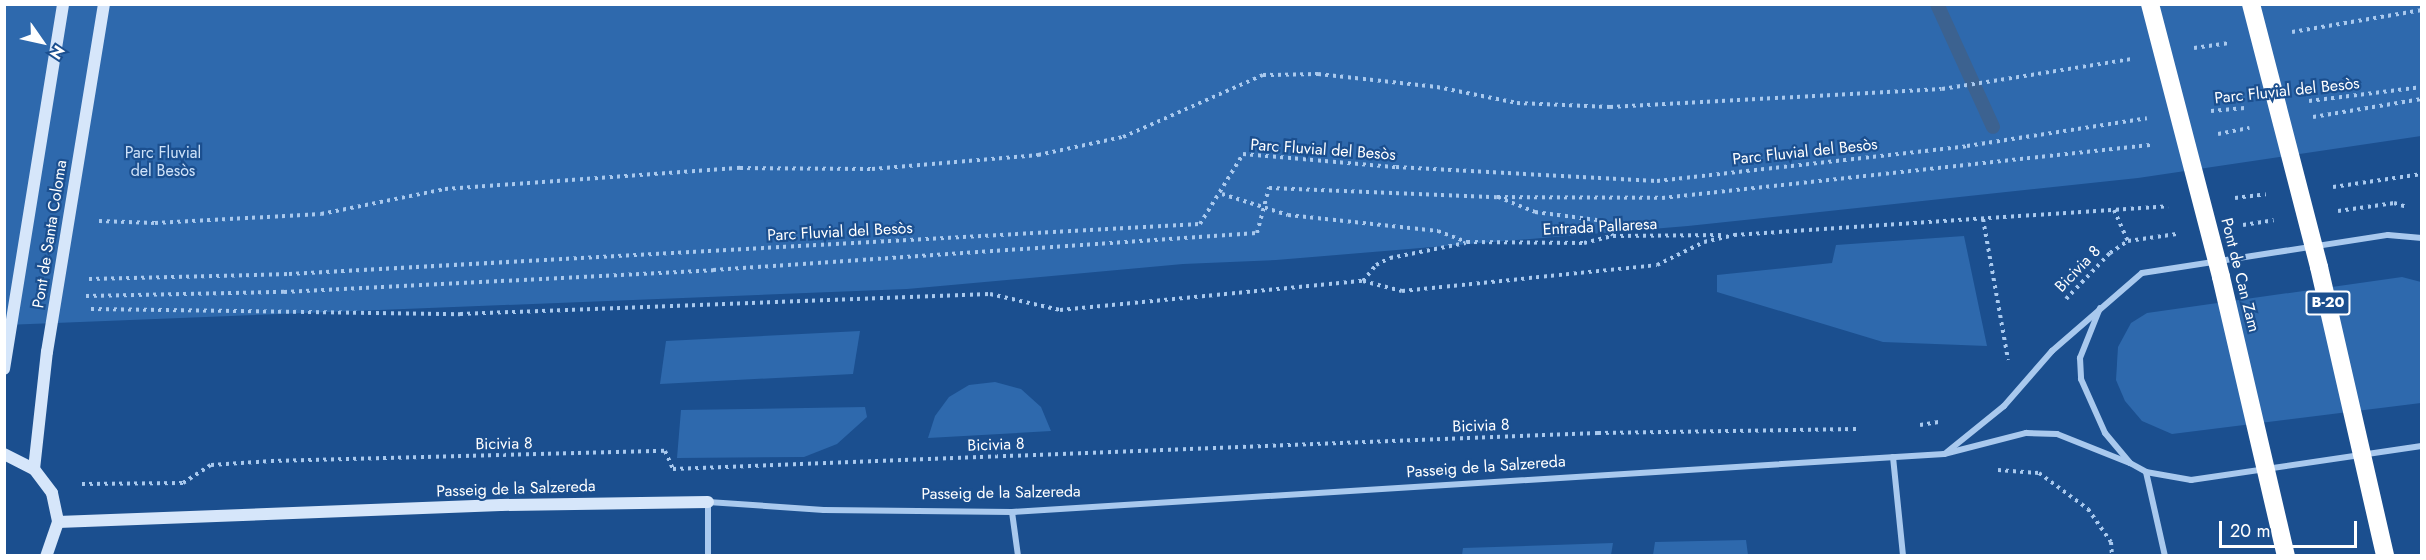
<!DOCTYPE html>
<meta charset="utf-8">
<style>
body{margin:0}
#map{position:relative;width:2426px;height:560px;overflow:hidden;background:#1b4f8f;font-family:Jost,sans-serif}
div>[style]{position:absolute}
.green>*{inset:0;background:#2e69ad}
.stream>*{height:14px;margin:-7px;padding:0 7px;transform-origin:7px;border-radius:7px;background:#3c6290}
.path>*{height:4px;margin-top:-2px;transform-origin:0;background:repeating-linear-gradient(90deg,#a9c9ee 0 3px,transparent 0 7.5px)}
.street>*{height:6px;margin:-3px;padding:0 3px;transform-origin:3px;border-radius:3px;background:#a9c9ee}
.secondary>*{height:12px;margin:-6px;padding:0 6px;transform-origin:6px;border-radius:6px;background:#d6e6fa}
.highway>*{height:18px;margin:-9px;padding:0 9px;transform-origin:9px;border-radius:9px;background:#fff}
span{translate:-50% -50%;white-space:nowrap;text-align:center;line-height:1.15;-webkit-text-stroke:4.5px #1b4f8f;paint-order:stroke}
.shield-label span{padding:2px 4px;background:#1b4f8f;border:2px solid;border-radius:4px;-webkit-text-stroke-width:0}
.shield-label{font-size:15px;color:#fff;font-weight:700}
.street-label{font-size:16px;color:#fff}
.park-label{font-size:16px;color:#cfe3fa}
.frame{position:absolute;inset:0;border:6px solid #fff;pointer-events:none}
.north{position:absolute;left:12px;top:12px;width:60px;height:60px;-webkit-text-stroke:4px #1b4f8f;paint-order:stroke;rotate:124deg;font-size:16px;font-weight:700;line-height:24px;text-align:center;color:#fff}
.north::after{content:'';display:block;margin:auto;width:21px;height:27px;background:#fff;clip-path:polygon(50% 0,100% 100%,50% 72%,0 100%)}
.scale{position:absolute;left:2219px;top:521px;width:138px;height:27px;box-sizing:border-box;border:3px solid #fff;border-top:0;padding-left:8px;font-size:18px;line-height:21px;white-space:nowrap;color:#fff;-webkit-text-stroke:4px #1b4f8f;paint-order:stroke}
</style>
<div id="map">
<div class="green">
<i style="clip-path:polygon(4px 5px,2421px 5px,2421px 136px,2138px 178px,1688px 226px,1276px 260px,1183px 264px,907px 289px,5px 325px)"></i>
<i style="clip-path:polygon(1964px 236px,1987px 346px,1883px 342px,1717px 292px,1717px 275px,1832px 263px,1836px 245px)"></i>
<i style="clip-path:polygon(2402px 277px,2421px 282px,2421px 403px,2172px 434px,2142px 421px,2125px 401px,2116px 380px,2118px 347px,2131px 323px,2147px 313px)"></i>
<i style="clip-path:polygon(860px 331px,853px 374px,660px 384px,666px 341px)"></i>
<i style="clip-path:polygon(995px 382px,1021px 389px,1041px 407px,1051px 431px,928px 438px,935px 416px,949px 397px,969px 385px)"></i>
<i style="clip-path:polygon(865px 407px,867px 417px,837px 444px,804px 457px,677px 458px,681px 410px)"></i>
<i style="clip-path:polygon(1746px 540px,1748px 555px,1653px 555px,1655px 542px)"></i>
<i style="clip-path:polygon(1613px 543px,1611px 555px,1462px 555px,1463px 548px)"></i>
</div>
<div class="stream">
<i style="left:1937px;top:4px;width:135px;rotate:65.5deg"></i>
</div>
<div class="path">
<i style="left:2292px;top:32px;width:132px;rotate:-9.6deg"></i>
<i style="left:2194px;top:48px;width:34px;rotate:-8deg"></i>
<i style="left:2309px;top:101px;width:114px;rotate:-7.1deg"></i>
<i style="left:2211px;top:111px;width:34px;rotate:-5deg"></i>
<i style="left:2313px;top:117px;width:110px;rotate:-9.4deg"></i>
<i style="left:2218px;top:134px;width:32px;rotate:-11deg"></i>
<i style="left:2333px;top:187px;width:90px;rotate:-8.3deg"></i>
<i style="left:1222px;top:194px;width:69px;rotate:17.7deg"></i>
<i style="left:1288px;top:215px;width:151px;rotate:6.1deg"></i>
<i style="left:1438px;top:231px;width:31px;rotate:21deg"></i>
<i style="left:1467px;top:242px;width:117px;rotate:0.5deg"></i>
<i style="left:1584px;top:243px;width:30px;rotate:-14deg"></i>
<i style="left:1613px;top:236px;width:112px;rotate:-0.5deg"></i>
<i style="left:1498px;top:197px;width:40px;rotate:22deg"></i>
<i style="left:1535px;top:212px;width:70px;rotate:7.4deg"></i>
<i style="left:1604px;top:221px;width:17px;rotate:59deg"></i>
<i style="left:2235px;top:198px;width:31px;rotate:-7deg"></i>
<i style="left:2114px;top:210px;width:34px;rotate:66deg"></i>
<i style="left:2338px;top:211px;width:57px;rotate:-8.1deg"></i>
<i style="left:2394px;top:203px;width:14px;rotate:17deg"></i>
<i style="left:1983px;top:219px;width:143px;rotate:79.9deg"></i>
<i style="left:99px;top:221px;width:56px;rotate:2deg"></i>
<i style="left:155px;top:223px;width:166px;rotate:-3.1deg"></i>
<i style="left:321px;top:214px;width:126px;rotate:-11.4deg"></i>
<i style="left:445px;top:189px;width:296px;rotate:-4.1deg"></i>
<i style="left:740px;top:168px;width:132px;rotate:0.4deg"></i>
<i style="left:872px;top:169px;width:167px;rotate:-4.8deg"></i>
<i style="left:1038px;top:155px;width:87px;rotate:-12deg"></i>
<i style="left:1123px;top:137px;width:153px;rotate:-23.9deg"></i>
<i style="left:1263px;top:75px;width:55px;rotate:-1deg"></i>
<i style="left:1318px;top:74px;width:120px;rotate:6.2deg"></i>
<i style="left:1437px;top:87px;width:82px;rotate:11.3deg"></i>
<i style="left:1517px;top:103px;width:93px;rotate:2.5deg"></i>
<i style="left:1610px;top:107px;width:332px;rotate:-3.1deg"></i>
<i style="left:1942px;top:89px;width:191px;rotate:-9deg"></i>
<i style="left:2243px;top:225px;width:31px;rotate:-9deg"></i>
<i style="left:89px;top:279px;width:200px;rotate:-1.4deg"></i>
<i style="left:289px;top:274px;width:912px;rotate:-3.14deg"></i>
<i style="left:1200px;top:224px;width:82px;rotate:-58.4deg"></i>
<i style="left:1243px;top:154px;width:154px;rotate:4.9deg"></i>
<i style="left:1396px;top:167px;width:261px;rotate:3.1deg"></i>
<i style="left:1657px;top:181px;width:312px;rotate:-6.4deg"></i>
<i style="left:1967px;top:146px;width:182px;rotate:-8.8deg"></i>
<i style="left:1363px;top:281px;width:21px;rotate:-51deg"></i>
<i style="left:1376px;top:265px;width:16px;rotate:-27deg"></i>
<i style="left:1390px;top:258px;width:77px;rotate:-11.2deg"></i>
<i style="left:86px;top:296px;width:198px;rotate:-1.2deg"></i>
<i style="left:284px;top:292px;width:430px;rotate:-2.9deg"></i>
<i style="left:713px;top:270px;width:545px;rotate:-3.89deg"></i>
<i style="left:1257px;top:233px;width:47px;rotate:-75.1deg"></i>
<i style="left:1269px;top:188px;width:228px;rotate:2.3deg"></i>
<i style="left:1497px;top:197px;width:165px;rotate:0.3deg"></i>
<i style="left:1662px;top:198px;width:493px;rotate:-6.2deg"></i>
<i style="left:2066px;top:299px;width:64px;rotate:-46.3deg"></i>
<i style="left:2110px;top:253px;width:22px;rotate:-34deg"></i>
<i style="left:2128px;top:241px;width:49px;rotate:-8.3deg"></i>
<i style="left:91px;top:309px;width:369px;rotate:0.8deg"></i>
<i style="left:460px;top:314px;width:530px;rotate:-2.16deg"></i>
<i style="left:990px;top:294px;width:72px;rotate:12.9deg"></i>
<i style="left:1060px;top:310px;width:304px;rotate:-5.5deg"></i>
<i style="left:1363px;top:281px;width:40px;rotate:14.4deg"></i>
<i style="left:1402px;top:291px;width:256px;rotate:-5.8deg"></i>
<i style="left:1657px;top:265px;width:52px;rotate:-26.1deg"></i>
<i style="left:1704px;top:242px;width:31px;rotate:-13deg"></i>
<i style="left:1734px;top:235px;width:435px;rotate:-3.8deg"></i>
<i style="left:1920px;top:425px;width:19px;rotate:-9deg"></i>
<i style="left:1998px;top:470px;width:41px;rotate:4.2deg"></i>
<i style="left:2039px;top:473px;width:61px;rotate:36.3deg"></i>
<i style="left:2088px;top:509px;width:40px;rotate:55.1deg"></i>
<i style="left:2111px;top:542px;width:14px;rotate:86deg"></i>
<i style="left:82px;top:484px;width:101px;rotate:-0.6deg"></i>
<i style="left:183px;top:483px;width:33px;rotate:-33deg"></i>
<i style="left:211px;top:465px;width:60px;rotate:-3.8deg"></i>
<i style="left:271px;top:461px;width:394px;rotate:-1.5deg"></i>
<i style="left:665px;top:451px;width:20px;rotate:66deg"></i>
<i style="left:673px;top:469px;width:926px;rotate:-2.23deg"></i>
<i style="left:1598px;top:433px;width:258px;rotate:-0.9deg"></i>
</div>
<div class="street">
<i style="left:2100px;top:308px;width:54px;rotate:111.8deg"></i>
<i style="left:2080px;top:358px;width:21px;rotate:87deg"></i>
<i style="left:2081px;top:379px;width:59px;rotate:66deg"></i>
<i style="left:2105px;top:433px;width:39px;rotate:50deg"></i>
<i style="left:2130px;top:463px;width:18px;rotate:29deg"></i>
<i style="left:2146px;top:472px;width:46px;rotate:10.1deg"></i>
<i style="left:2191px;top:480px;width:233px;rotate:-8.4deg"></i>
<i style="left:1947px;top:452px;width:73px;rotate:-38.9deg"></i>
<i style="left:2004px;top:406px;width:73px;rotate:-48.9deg"></i>
<i style="left:2052px;top:351px;width:119px;rotate:-40.9deg"></i>
<i style="left:2142px;top:273px;width:249px;rotate:-8.8deg"></i>
<i style="left:2388px;top:235px;width:34px;rotate:5deg"></i>
<i style="left:1893px;top:457px;width:100px;rotate:84.2deg"></i>
<i style="left:2146px;top:472px;width:86px;rotate:77.3deg"></i>
<i style="left:1012px;top:512px;width:44px;rotate:82.2deg"></i>
<i style="left:708px;top:556px;width:54px;rotate:-90deg"></i>
<i style="left:708px;top:502px;width:116px;rotate:3.9deg"></i>
<i style="left:824px;top:510px;width:188px;rotate:0.6deg"></i>
<i style="left:1012px;top:512px;width:934px;rotate:-3.56deg"></i>
<i style="left:1944px;top:454px;width:85px;rotate:-14.4deg"></i>
<i style="left:2026px;top:433px;width:31px;rotate:2deg"></i>
<i style="left:2057px;top:434px;width:79px;rotate:21.7deg"></i>
</div>
<div class="secondary">
<i style="left:4px;top:369px;width:370px;rotate:-80.8deg"></i>
<i style="left:4px;top:454px;width:34px;rotate:27deg"></i>
<i style="left:34px;top:469px;width:30px;rotate:53deg"></i>
<i style="left:52px;top:493px;width:30px;rotate:78deg"></i>
<i style="left:58px;top:522px;width:36px;rotate:109deg"></i>
<i style="left:34px;top:469px;width:118px;rotate:-83.7deg"></i>
<i style="left:47px;top:352px;width:353px;rotate:-80.7deg"></i>
<i style="left:58px;top:522px;width:443px;rotate:-2.2deg"></i>
<i style="left:501px;top:505px;width:207px;rotate:-0.8deg"></i>
</div>
<div class="highway">
<i style="left:2150px;top:4px;width:282px;rotate:75.4deg"></i>
<i style="left:2221px;top:277px;width:286px;rotate:76.9deg"></i>
<i style="left:2251px;top:4px;width:272px;rotate:75.5deg"></i>
<i style="left:2319px;top:267px;width:296px;rotate:77.1deg"></i>
</div>
<div class="shield-label">
<span style="left:2328px;top:303px">B-20</span>
</div>
<div class="street-label">
<span style="left:2287px;top:91px;rotate:-6deg">Parc Fluvial del Besòs</span>
<span style="left:1323px;top:150px;rotate:4deg">Parc Fluvial del Besòs</span>
<span style="left:1805px;top:152px;rotate:-6deg">Parc Fluvial del Besòs</span>
<span style="left:1600px;top:227px;rotate:-3deg">Entrada Pallaresa</span>
<span style="left:840px;top:232px;rotate:-3deg">Parc Fluvial del Besòs</span>
<span style="left:50px;top:234px;rotate:-81deg">Pont de Santa Coloma</span>
<span style="left:2078px;top:269px;rotate:-46deg">Bicivia 8</span>
<span style="left:2240px;top:275px;rotate:76deg">Pont de Can Zam</span>
<span style="left:1481px;top:426px;rotate:-2deg">Bicivia 8</span>
<span style="left:504px;top:444px;rotate:-1deg">Bicivia 8</span>
<span style="left:996px;top:445px;rotate:-2deg">Bicivia 8</span>
<span style="left:1486px;top:467px;rotate:-4deg">Passeig de la Salzereda</span>
<span style="left:516px;top:489px;rotate:-2deg">Passeig de la Salzereda</span>
<span style="left:1001px;top:493px;rotate:-1deg">Passeig de la Salzereda</span>
</div>
<div class="park-label">
<span style="left:163px;top:162px">Parc Fluvial<br>del Besòs</span>
</div>
<div class="frame"></div>
<div class="north">N</div>
<div class="scale">20 m</div>
</div>
